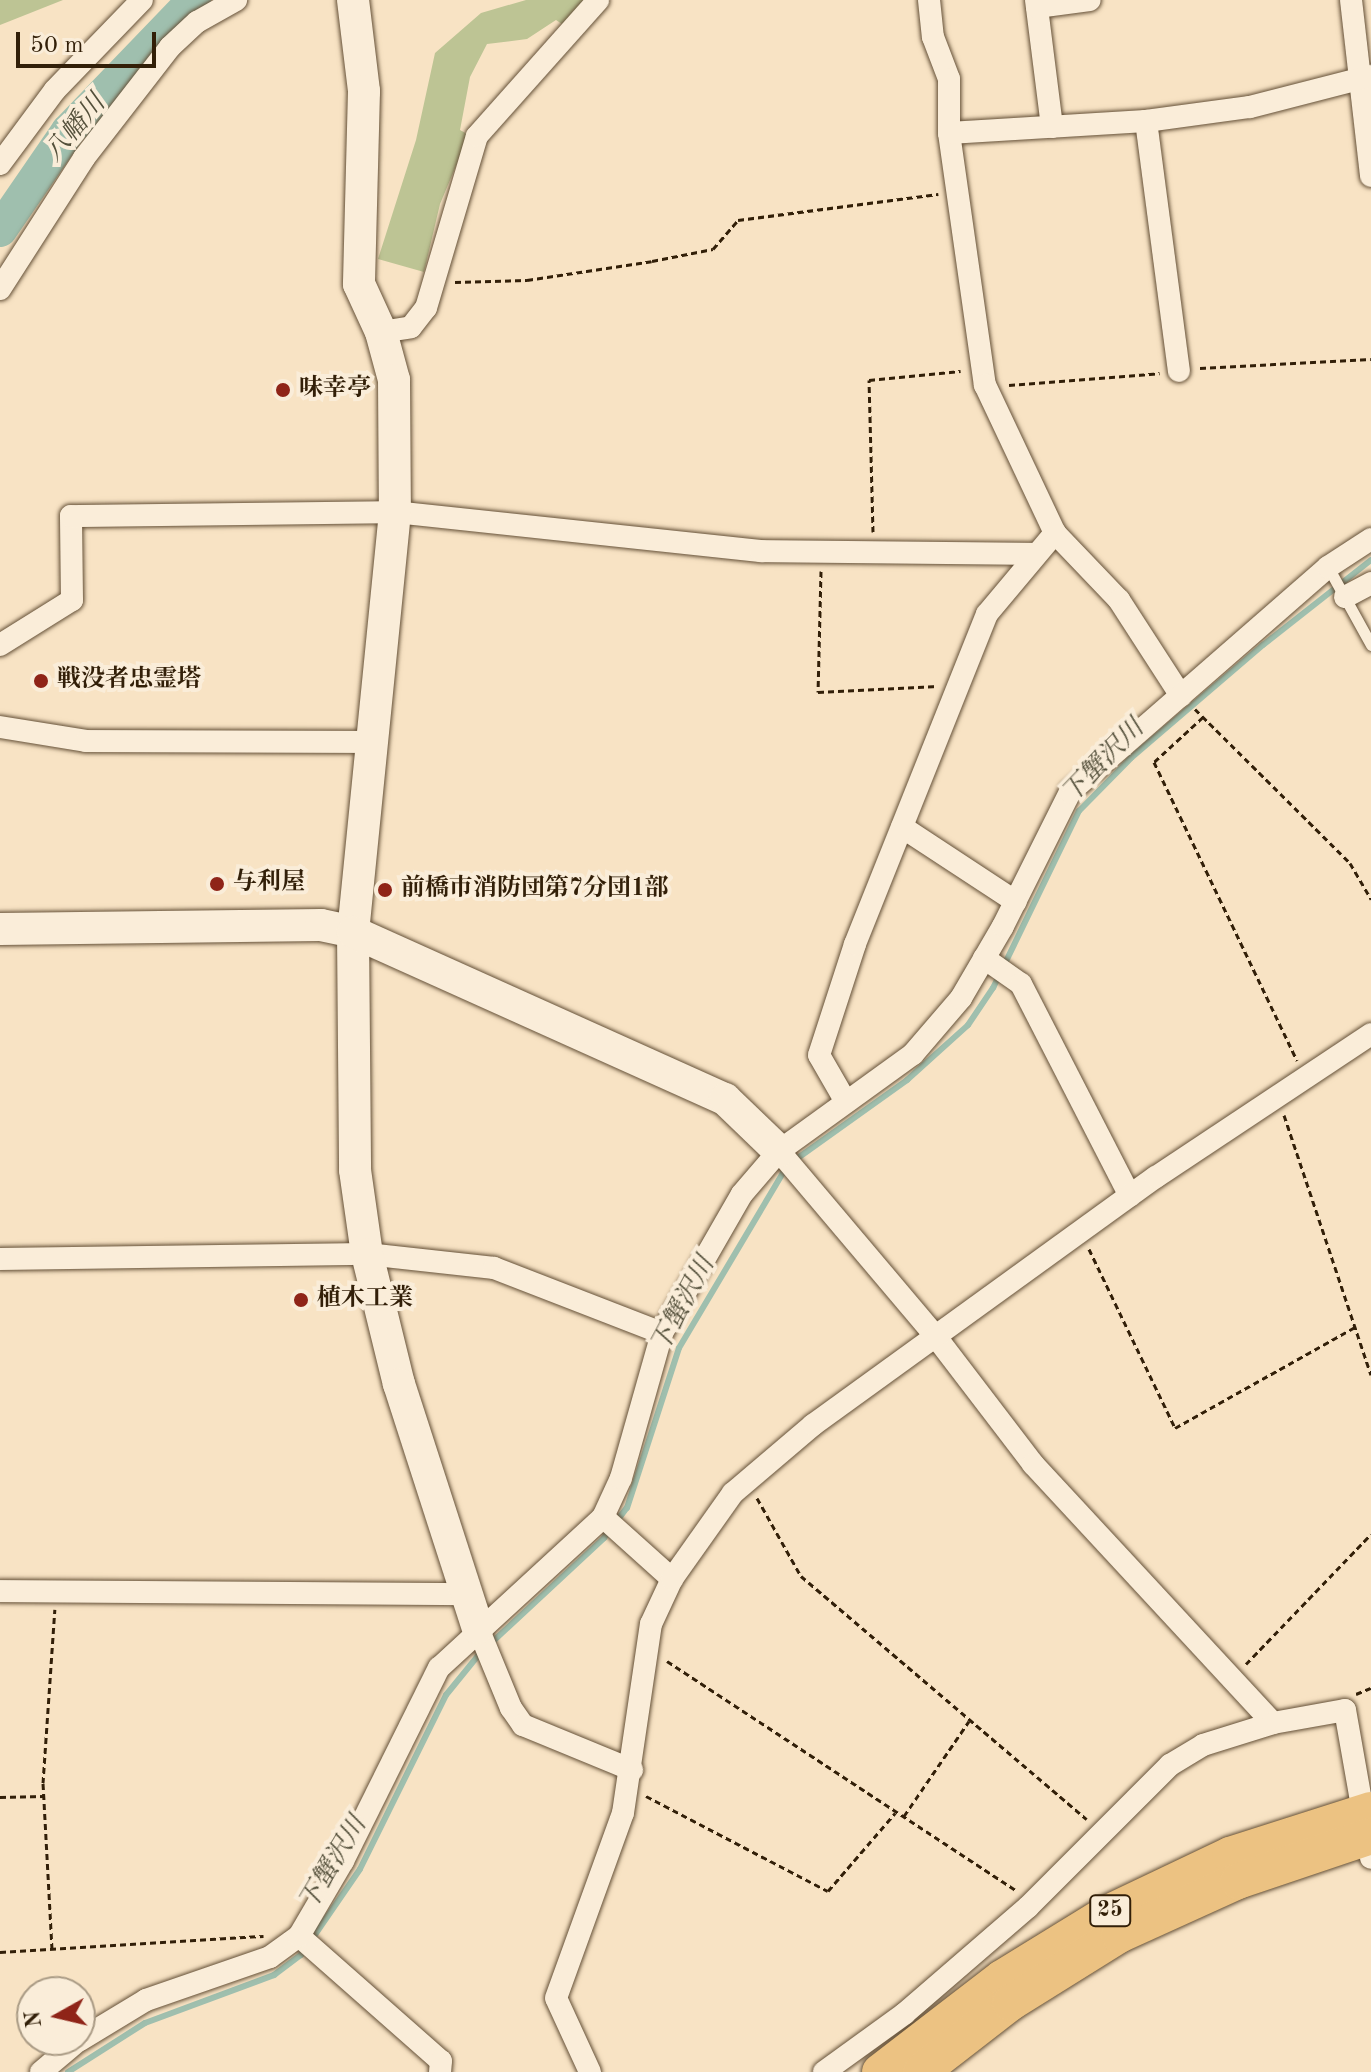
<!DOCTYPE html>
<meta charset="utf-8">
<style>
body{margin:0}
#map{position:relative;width:1371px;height:2072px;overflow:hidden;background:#f8e3c4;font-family:"Old Standard TT","Noto Serif JP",serif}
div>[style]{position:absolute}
.green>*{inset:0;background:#bdc494}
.stream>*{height:6px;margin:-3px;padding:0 3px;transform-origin:3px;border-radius:3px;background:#9fbfae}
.river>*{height:34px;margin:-17px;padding:0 17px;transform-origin:17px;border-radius:17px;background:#9fbfae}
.path>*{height:3px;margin-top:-1.5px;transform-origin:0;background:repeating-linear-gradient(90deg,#321f08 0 6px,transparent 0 10px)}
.roads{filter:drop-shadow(0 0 2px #645037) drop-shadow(0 0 2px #645037)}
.lane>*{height:11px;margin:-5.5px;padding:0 5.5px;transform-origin:5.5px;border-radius:5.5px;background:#faedd9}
.street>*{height:22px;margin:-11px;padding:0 11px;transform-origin:11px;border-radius:11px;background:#faedd9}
.secondary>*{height:32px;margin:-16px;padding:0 16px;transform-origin:16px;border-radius:16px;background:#faedd9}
.primary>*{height:36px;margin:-18px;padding:0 18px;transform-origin:18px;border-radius:18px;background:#ecc282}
.dots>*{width:22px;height:22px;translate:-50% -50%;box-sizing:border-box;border:4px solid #faedd9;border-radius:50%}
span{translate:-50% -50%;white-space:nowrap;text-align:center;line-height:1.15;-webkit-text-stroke:8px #faedd9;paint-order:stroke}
.shield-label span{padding:2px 6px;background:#faedd9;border:2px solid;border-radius:6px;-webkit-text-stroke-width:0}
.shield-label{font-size:22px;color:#321f08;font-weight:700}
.poi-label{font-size:24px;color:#321f08;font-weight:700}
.left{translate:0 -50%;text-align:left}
.water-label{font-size:26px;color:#534f3a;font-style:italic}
.north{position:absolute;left:16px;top:1976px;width:80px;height:80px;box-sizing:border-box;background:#faedd9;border:2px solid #aa9b85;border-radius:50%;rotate:262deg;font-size:22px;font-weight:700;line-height:32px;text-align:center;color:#321f08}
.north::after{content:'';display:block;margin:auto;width:28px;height:36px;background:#8f2418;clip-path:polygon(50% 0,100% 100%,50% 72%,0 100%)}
.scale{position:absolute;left:16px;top:32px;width:140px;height:36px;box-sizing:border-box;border:4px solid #321f08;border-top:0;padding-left:10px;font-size:24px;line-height:28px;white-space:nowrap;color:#321f08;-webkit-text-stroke:6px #faedd9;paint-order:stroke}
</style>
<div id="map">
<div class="green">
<i style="clip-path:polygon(0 0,63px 0,0 25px)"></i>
<i style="clip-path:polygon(526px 0,587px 0,565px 26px,556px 20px,527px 39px,487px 44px,470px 77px,460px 130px,469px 135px,440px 204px,424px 272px,378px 259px,416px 140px,435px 53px,481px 13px)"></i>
</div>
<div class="stream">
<i style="left:795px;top:1160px;width:138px;rotate:-35.5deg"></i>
<i style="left:907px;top:1080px;width:82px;rotate:-42deg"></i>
<i style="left:968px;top:1025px;width:45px;rotate:-56deg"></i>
<i style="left:993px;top:988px;width:197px;rotate:-64.1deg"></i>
<i style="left:1079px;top:811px;width:74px;rotate:-45.5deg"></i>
<i style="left:1131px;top:758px;width:174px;rotate:-40.6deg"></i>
<i style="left:1263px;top:645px;width:137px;rotate:-38.2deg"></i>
<i style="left:489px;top:1645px;width:157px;rotate:-42.9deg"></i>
<i style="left:604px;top:1538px;width:38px;rotate:-53deg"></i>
<i style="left:627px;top:1508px;width:168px;rotate:-72deg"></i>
<i style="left:679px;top:1348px;width:209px;rotate:-59.3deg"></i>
<i style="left:68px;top:2072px;width:91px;rotate:-32.5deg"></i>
<i style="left:145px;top:2023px;width:138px;rotate:-20.4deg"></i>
<i style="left:274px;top:1975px;width:34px;rotate:-37deg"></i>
<i style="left:301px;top:1955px;width:104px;rotate:-55.5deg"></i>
<i style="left:360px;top:1869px;width:194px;rotate:-63.7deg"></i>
<i style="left:446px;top:1695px;width:55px;rotate:-50.9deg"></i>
</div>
<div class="river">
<i style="left:0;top:230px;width:120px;rotate:-55.5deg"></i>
<i style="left:68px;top:131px;width:182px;rotate:-46.1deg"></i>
</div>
<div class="path">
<i style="left:455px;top:282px;width:72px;rotate:-1.6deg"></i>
<i style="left:527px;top:280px;width:126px;rotate:-8.6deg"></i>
<i style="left:652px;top:261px;width:62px;rotate:-11.1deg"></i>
<i style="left:713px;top:249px;width:38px;rotate:-49deg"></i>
<i style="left:738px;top:220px;width:202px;rotate:-7.4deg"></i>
<i style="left:1200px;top:368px;width:171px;rotate:-3deg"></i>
<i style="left:1009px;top:385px;width:151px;rotate:-4.5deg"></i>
<i style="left:873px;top:532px;width:152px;rotate:-91.5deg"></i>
<i style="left:869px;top:380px;width:92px;rotate:-5.6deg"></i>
<i style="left:821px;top:571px;width:121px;rotate:91.4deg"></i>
<i style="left:818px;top:692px;width:120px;rotate:-2.9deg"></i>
<i style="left:1195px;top:709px;width:218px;rotate:44.8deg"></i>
<i style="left:1350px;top:863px;width:42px;rotate:59.7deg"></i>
<i style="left:1203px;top:717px;width:67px;rotate:137.4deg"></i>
<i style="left:1154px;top:762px;width:331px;rotate:64.4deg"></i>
<i style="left:1284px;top:1115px;width:274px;rotate:71.5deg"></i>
<i style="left:1089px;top:1249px;width:199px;rotate:64.3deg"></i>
<i style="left:1175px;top:1428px;width:206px;rotate:-29.3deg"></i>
<i style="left:757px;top:1498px;width:90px;rotate:60.6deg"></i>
<i style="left:801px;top:1576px;width:375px;rotate:40.4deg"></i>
<i style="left:667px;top:1661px;width:417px;rotate:33.3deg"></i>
<i style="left:1246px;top:1664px;width:180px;rotate:-46.1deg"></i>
<i style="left:1356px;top:1694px;width:16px;rotate:-22deg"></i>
<i style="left:646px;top:1796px;width:205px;rotate:27.6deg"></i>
<i style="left:828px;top:1891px;width:103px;rotate:-49.3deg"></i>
<i style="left:0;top:1797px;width:44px;rotate:-1.3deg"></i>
<i style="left:904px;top:1816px;width:115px;rotate:-55.6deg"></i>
<i style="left:52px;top:1949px;width:166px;rotate:-93.1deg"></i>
<i style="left:43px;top:1783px;width:174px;rotate:-86.1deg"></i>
<i style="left:0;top:1952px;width:264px;rotate:-3.5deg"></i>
</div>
<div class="roads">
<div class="lane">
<i style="left:1328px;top:567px;width:89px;rotate:61.1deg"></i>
</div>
<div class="street">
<i style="left:929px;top:0;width:37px;rotate:84deg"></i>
<i style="left:933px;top:37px;width:45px;rotate:69.1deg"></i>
<i style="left:949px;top:79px;width:54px;rotate:90deg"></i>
<i style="left:949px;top:133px;width:255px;rotate:81.9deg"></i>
<i style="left:985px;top:385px;width:164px;rotate:64.7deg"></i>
<i style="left:1036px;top:0;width:128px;rotate:82.8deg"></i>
<i style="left:1351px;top:0;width:177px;rotate:83.5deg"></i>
<i style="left:1037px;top:7px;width:53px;rotate:-7.5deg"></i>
<i style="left:1146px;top:121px;width:252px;rotate:82.5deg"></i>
<i style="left:949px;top:133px;width:197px;rotate:-3.5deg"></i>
<i style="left:1146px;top:121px;width:105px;rotate:-7.7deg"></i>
<i style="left:1250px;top:107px;width:125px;rotate:-14.4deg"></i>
<i style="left:0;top:164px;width:92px;rotate:-53.4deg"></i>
<i style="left:55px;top:90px;width:125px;rotate:-46deg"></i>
<i style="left:0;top:289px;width:156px;rotate:-57.3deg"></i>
<i style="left:84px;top:158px;width:140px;rotate:-52.2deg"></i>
<i style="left:170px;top:47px;width:37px;rotate:-43deg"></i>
<i style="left:197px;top:22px;width:45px;rotate:-29.4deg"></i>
<i style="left:381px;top:332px;width:30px;rotate:-9deg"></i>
<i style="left:411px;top:327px;width:24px;rotate:-52deg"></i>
<i style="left:426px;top:308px;width:179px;rotate:-73.5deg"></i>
<i style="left:477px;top:136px;width:182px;rotate:-48.3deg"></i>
<i style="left:1345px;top:597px;width:30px;rotate:-28deg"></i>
<i style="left:0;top:645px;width:85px;rotate:-32deg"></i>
<i style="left:72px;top:600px;width:84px;rotate:-90.7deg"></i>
<i style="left:71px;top:516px;width:324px;rotate:-0.7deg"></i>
<i style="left:395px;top:512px;width:368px;rotate:6.1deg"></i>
<i style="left:761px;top:551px;width:272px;rotate:0.6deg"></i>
<i style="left:0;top:727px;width:87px;rotate:9.2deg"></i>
<i style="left:86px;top:741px;width:284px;rotate:0.2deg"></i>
<i style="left:902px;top:827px;width:136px;rotate:33.3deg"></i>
<i style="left:984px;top:958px;width:45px;rotate:35.1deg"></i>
<i style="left:1021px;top:984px;width:238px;rotate:62.8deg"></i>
<i style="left:846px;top:1102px;width:54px;rotate:-119.9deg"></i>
<i style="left:819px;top:1055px;width:117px;rotate:-72deg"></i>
<i style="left:855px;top:944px;width:355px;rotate:-68.2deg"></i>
<i style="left:987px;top:614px;width:106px;rotate:-50deg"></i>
<i style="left:1055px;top:533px;width:93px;rotate:46.3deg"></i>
<i style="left:1119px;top:600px;width:114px;rotate:57.1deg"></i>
<i style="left:779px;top:1151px;width:243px;rotate:49.8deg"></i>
<i style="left:936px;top:1337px;width:160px;rotate:52.6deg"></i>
<i style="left:1033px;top:1464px;width:353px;rotate:47.2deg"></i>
<i style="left:0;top:1259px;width:367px;rotate:-0.8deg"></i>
<i style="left:367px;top:1254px;width:128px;rotate:6.3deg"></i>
<i style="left:494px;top:1268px;width:180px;rotate:21.2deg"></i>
<i style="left:603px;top:1517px;width:93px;rotate:41.9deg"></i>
<i style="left:0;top:1591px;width:467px;rotate:0.4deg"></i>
<i style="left:478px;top:1628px;width:87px;rotate:67.6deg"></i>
<i style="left:511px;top:1708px;width:21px;rotate:55deg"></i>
<i style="left:523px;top:1725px;width:118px;rotate:22.4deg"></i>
<i style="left:299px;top:1936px;width:189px;rotate:41.4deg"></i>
<i style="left:441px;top:2061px;width:11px;rotate:95deg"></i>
<i style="left:80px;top:2040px;width:77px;rotate:-31.2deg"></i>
<i style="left:146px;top:2000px;width:131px;rotate:-19.1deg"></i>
<i style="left:270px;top:1957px;width:36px;rotate:-36deg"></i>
<i style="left:299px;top:1936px;width:87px;rotate:-59.6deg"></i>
<i style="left:343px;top:1861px;width:216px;rotate:-63.6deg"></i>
<i style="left:439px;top:1668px;width:223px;rotate:-42.6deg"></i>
<i style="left:603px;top:1517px;width:43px;rotate:-65.2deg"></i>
<i style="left:621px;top:1478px;width:151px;rotate:-74.2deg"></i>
<i style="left:662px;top:1333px;width:160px;rotate:-60.1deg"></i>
<i style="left:742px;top:1194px;width:57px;rotate:-49.3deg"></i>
<i style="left:779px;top:1151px;width:165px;rotate:-35.9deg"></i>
<i style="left:913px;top:1054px;width:74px;rotate:-49.4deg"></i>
<i style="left:961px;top:998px;width:83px;rotate:-59.7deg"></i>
<i style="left:1003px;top:926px;width:150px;rotate:-63.4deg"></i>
<i style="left:1070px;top:792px;width:342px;rotate:-41.1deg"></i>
<i style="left:1328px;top:567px;width:51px;rotate:-33.1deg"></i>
<i style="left:41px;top:2072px;width:50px;rotate:-40.1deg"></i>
<i style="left:590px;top:2072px;width:81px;rotate:-114.7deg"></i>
<i style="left:556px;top:1998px;width:197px;rotate:-70.1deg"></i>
<i style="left:623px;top:1813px;width:191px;rotate:-81.6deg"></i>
<i style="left:651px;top:1624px;width:50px;rotate:-65deg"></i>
<i style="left:672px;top:1579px;width:105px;rotate:-54.7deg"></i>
<i style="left:733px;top:1493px;width:105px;rotate:-40.4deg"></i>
<i style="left:813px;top:1425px;width:423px;rotate:-35.9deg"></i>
<i style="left:1156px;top:1177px;width:258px;rotate:-33.6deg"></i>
<i style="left:824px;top:2072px;width:99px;rotate:-35.9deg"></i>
<i style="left:904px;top:2014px;width:164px;rotate:-40.8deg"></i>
<i style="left:1028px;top:1907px;width:201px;rotate:-45deg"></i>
<i style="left:1170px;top:1765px;width:39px;rotate:-31deg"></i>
<i style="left:1203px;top:1745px;width:73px;rotate:-17.4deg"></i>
<i style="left:1273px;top:1723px;width:73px;rotate:-10.2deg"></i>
<i style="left:1345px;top:1710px;width:150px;rotate:80deg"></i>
</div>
<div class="secondary">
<i style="left:353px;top:0;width:92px;rotate:83.1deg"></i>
<i style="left:364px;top:91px;width:193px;rotate:91.5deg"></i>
<i style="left:359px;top:284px;width:53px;rotate:65.4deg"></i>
<i style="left:381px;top:332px;width:50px;rotate:74.8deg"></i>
<i style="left:394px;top:380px;width:132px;rotate:89.6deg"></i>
<i style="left:395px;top:512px;width:422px;rotate:95.7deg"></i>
<i style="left:353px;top:932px;width:238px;rotate:89.5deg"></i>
<i style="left:355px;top:1170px;width:85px;rotate:81.9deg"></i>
<i style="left:367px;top:1254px;width:134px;rotate:76.2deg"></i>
<i style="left:399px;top:1384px;width:256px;rotate:72.1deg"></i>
<i style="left:0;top:929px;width:321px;rotate:-0.7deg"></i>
<i style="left:321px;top:925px;width:33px;rotate:12deg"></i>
<i style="left:353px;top:932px;width:408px;rotate:24.2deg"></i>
<i style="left:725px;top:1099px;width:75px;rotate:43.9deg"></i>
</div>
<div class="primary">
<i style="left:880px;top:2072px;width:154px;rotate:-37.6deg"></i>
<i style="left:1002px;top:1978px;width:124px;rotate:-31.5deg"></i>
<i style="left:1108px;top:1913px;width:135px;rotate:-25.4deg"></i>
<i style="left:1230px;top:1855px;width:148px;rotate:-17.7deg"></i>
<i style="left:921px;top:2072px;width:113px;rotate:-37.8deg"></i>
<i style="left:1010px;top:2003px;width:128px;rotate:-32deg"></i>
<i style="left:1119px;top:1935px;width:131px;rotate:-24.4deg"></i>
<i style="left:1238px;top:1881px;width:140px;rotate:-18.7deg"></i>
</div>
</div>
<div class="dots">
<i style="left:283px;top:390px;background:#8f2418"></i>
<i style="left:41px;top:681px;background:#8f2418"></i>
<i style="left:217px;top:884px;background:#8f2418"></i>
<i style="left:385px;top:890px;background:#8f2418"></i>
<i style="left:301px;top:1300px;background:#8f2418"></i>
</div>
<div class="shield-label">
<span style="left:1110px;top:1911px">25</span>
</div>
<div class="poi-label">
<span class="left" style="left:299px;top:390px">味幸亭</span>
<span class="left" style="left:57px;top:681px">戦没者忠霊塔</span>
<span class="left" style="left:233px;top:884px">与利屋</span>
<span class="left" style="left:401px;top:890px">前橋市消防団第7分団1部</span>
<span class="left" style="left:317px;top:1300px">植木工業</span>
</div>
<div class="water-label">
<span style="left:76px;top:129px;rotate:-50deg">八幡川</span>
<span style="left:1104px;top:762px;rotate:-46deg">下蟹沢川</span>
<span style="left:684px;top:1305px;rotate:-62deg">下蟹沢川</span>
<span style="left:334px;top:1864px;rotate:-59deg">下蟹沢川</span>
</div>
<div class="north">N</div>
<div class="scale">50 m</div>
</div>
